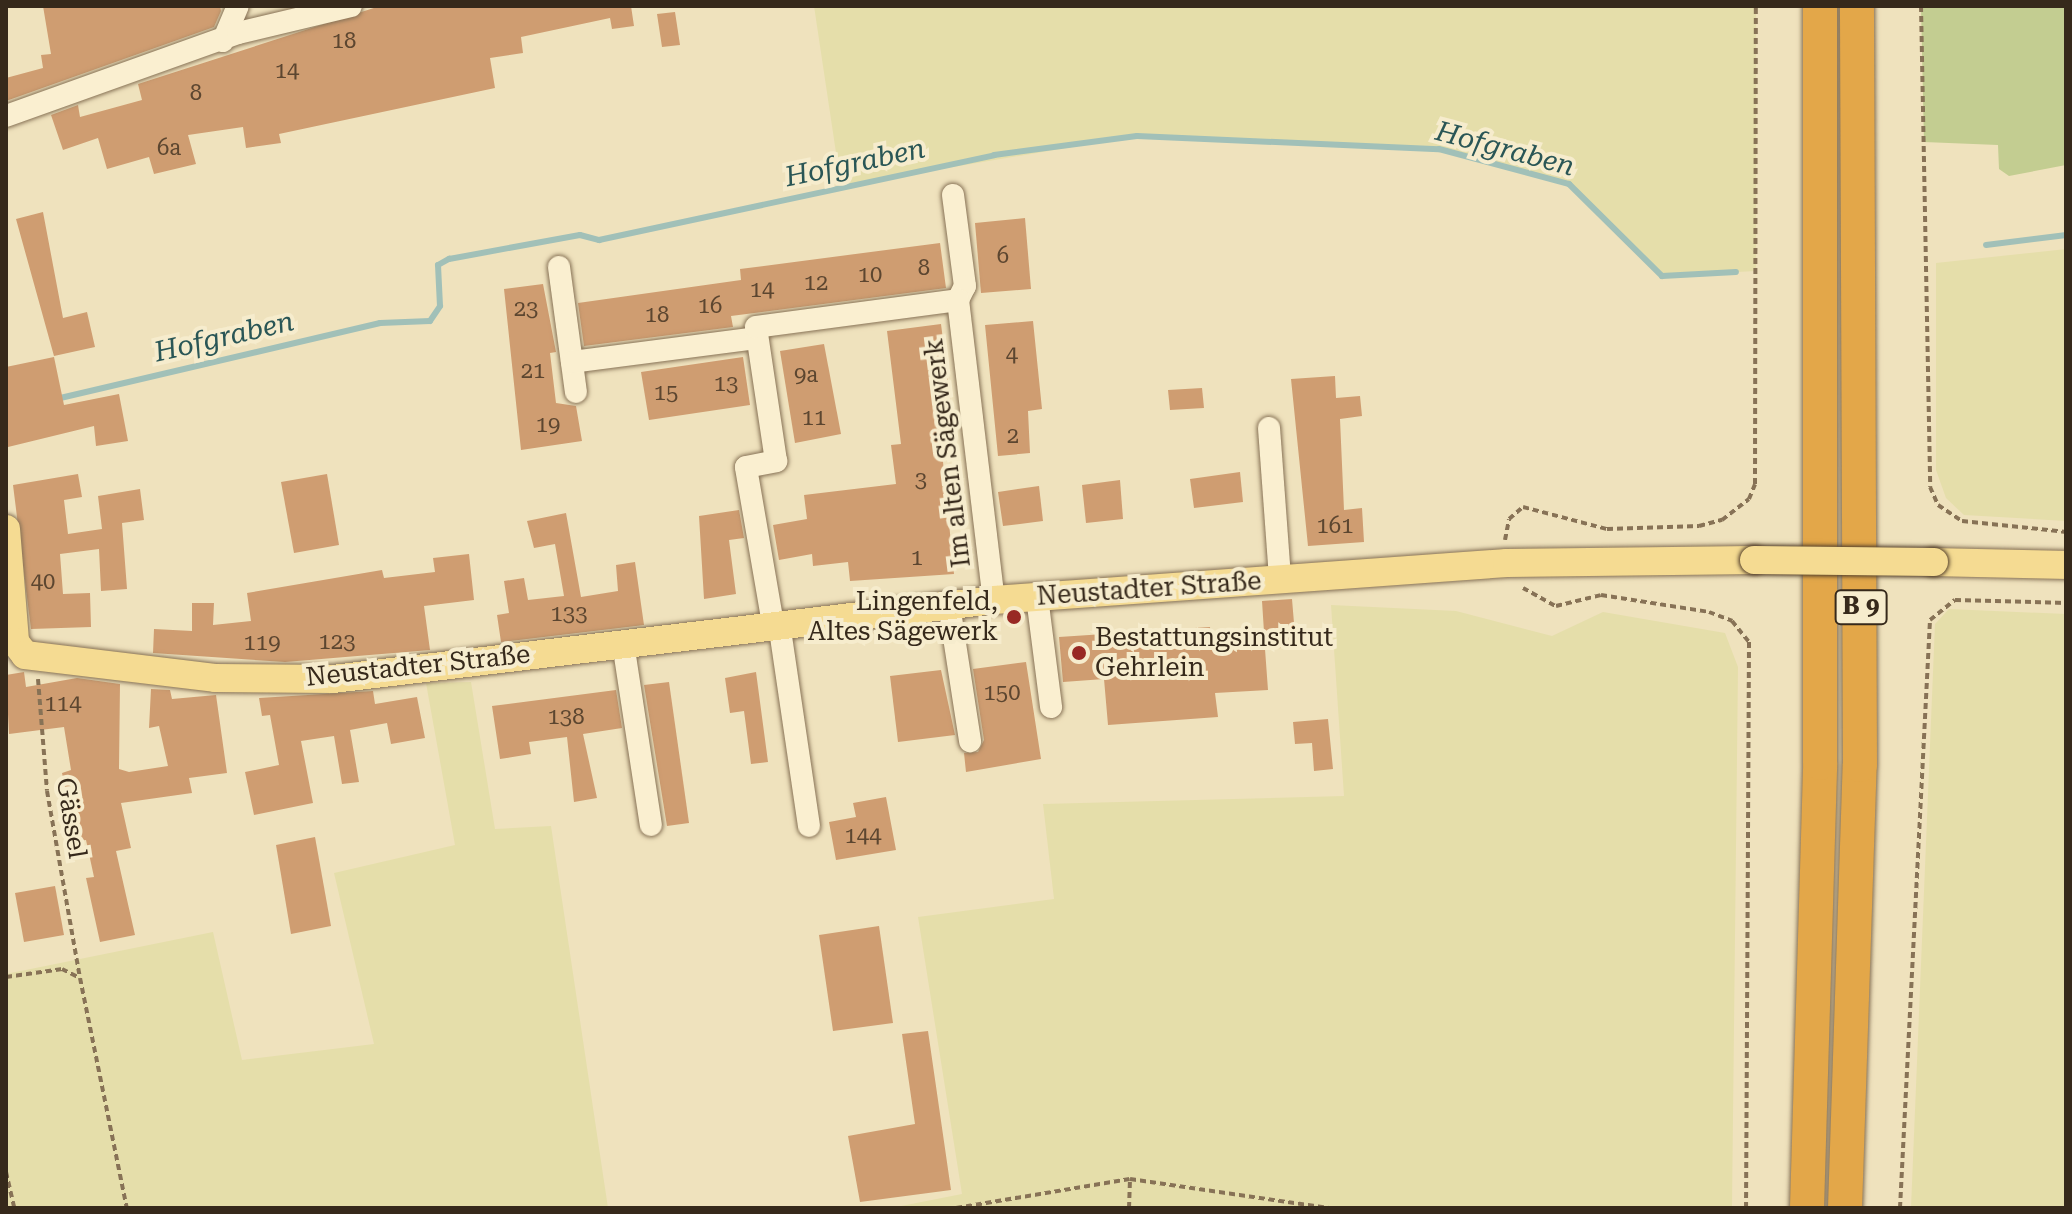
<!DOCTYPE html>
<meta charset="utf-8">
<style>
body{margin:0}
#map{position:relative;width:2072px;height:1214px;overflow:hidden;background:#efe2bd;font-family:"Roboto Serif",serif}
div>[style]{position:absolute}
.farmland>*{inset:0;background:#e5deaa}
.green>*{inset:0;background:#c3cd91}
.stream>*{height:6px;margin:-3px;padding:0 3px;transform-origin:3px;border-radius:3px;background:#a1c0b8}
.building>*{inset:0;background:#cf9d71}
.path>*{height:4px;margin-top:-2px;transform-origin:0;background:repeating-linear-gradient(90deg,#877256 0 6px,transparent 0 10px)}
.roads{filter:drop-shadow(0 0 2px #877256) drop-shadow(0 0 2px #877256)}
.minor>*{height:22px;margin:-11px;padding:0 11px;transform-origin:11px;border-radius:11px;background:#faefd0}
.major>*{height:28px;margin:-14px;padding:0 14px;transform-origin:14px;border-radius:14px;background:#f5db92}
.highway>*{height:34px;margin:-17px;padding:0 17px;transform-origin:17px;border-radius:17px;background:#e3a749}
.bridges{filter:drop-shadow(0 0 2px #54402b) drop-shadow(0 0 2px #54402b)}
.major-bridge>*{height:28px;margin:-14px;padding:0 14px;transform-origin:14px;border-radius:14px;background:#f5db92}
.dots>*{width:22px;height:22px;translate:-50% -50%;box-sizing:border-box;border:4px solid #f6eccd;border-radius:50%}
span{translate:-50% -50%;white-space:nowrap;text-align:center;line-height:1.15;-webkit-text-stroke:8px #f6eccd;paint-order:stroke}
.number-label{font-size:22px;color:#5c4630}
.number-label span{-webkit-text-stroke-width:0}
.shield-label span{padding:2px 6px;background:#f6eccd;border:2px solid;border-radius:6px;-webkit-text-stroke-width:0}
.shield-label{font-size:24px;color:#36291b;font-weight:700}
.street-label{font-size:26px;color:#36291b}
.poi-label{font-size:26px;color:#36291b}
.right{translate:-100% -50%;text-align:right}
.left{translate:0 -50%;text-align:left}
.water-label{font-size:28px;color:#2a5656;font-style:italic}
.frame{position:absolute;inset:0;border:8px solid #36291b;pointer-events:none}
</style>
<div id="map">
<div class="farmland">
<i style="clip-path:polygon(814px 6px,1756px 6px,1756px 271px,1662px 276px,1569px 185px,1439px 149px,1137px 136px,841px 186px)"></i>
<i style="clip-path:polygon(2066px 249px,2066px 521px,1964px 515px,1946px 498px,1936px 470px,1936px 263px)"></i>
<i style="clip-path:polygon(1331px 605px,1456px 611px,1552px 636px,1603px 612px,1725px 633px,1738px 667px,1732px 1208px,891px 1208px,962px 1194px,918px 917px,1054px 899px,1043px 804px,1344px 796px)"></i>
<i style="clip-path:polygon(1949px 609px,2066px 614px,2066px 1208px,1911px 1208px,1935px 624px)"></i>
<i style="clip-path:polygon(471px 682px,495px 829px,551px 826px,608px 1208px,6px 1208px,6px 974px,213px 932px,242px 1060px,374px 1044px,334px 873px,455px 845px,426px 683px)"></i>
</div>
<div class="green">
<i style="clip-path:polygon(1921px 6px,2066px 6px,2066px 165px,2009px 176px,1999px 169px,1998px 145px,1924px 142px)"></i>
</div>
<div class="stream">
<i style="left:1986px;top:245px;width:81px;rotate:-7.1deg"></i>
<i style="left:56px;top:399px;width:333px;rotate:-13.2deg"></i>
<i style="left:380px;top:323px;width:50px;rotate:-2.3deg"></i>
<i style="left:430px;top:321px;width:18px;rotate:-56deg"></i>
<i style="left:440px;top:306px;width:41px;rotate:-92.8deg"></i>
<i style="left:438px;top:265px;width:13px;rotate:-29deg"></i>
<i style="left:449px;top:259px;width:133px;rotate:-10.4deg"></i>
<i style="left:580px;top:235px;width:20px;rotate:15deg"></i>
<i style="left:599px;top:240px;width:404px;rotate:-12.1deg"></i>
<i style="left:994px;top:155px;width:144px;rotate:-7.6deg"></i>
<i style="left:1137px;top:136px;width:302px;rotate:2.5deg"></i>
<i style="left:1439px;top:149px;width:135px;rotate:15.1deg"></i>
<i style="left:1569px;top:184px;width:131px;rotate:44.7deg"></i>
<i style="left:1662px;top:276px;width:74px;rotate:-3.1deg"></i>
</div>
<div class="building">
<i style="clip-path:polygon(43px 6px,220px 6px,221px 11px,214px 27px,6px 101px,6px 78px,43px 68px,41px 55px,51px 54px)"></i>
<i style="clip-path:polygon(380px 6px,631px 6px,634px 26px,612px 29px,610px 18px,521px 37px,523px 53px,490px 58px,495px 88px,279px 134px,281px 143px,246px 148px,243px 127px,188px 135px,196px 164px,154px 174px,149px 157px,107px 169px,98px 138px,63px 150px,51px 115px,78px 105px,80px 117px,142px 100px,138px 84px)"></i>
<i style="clip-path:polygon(675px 12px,680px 45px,662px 47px,657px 14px)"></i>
<i style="clip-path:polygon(43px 212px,63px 318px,87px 312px,95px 347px,54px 356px,16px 219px)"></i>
<i style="clip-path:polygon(1025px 218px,1031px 289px,981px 293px,975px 223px)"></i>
<i style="clip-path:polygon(940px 243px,946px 288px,731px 316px,733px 327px,584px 346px,578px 303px,741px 280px,740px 269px)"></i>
<i style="clip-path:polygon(543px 284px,556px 352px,550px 353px,556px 403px,576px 406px,582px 441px,521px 450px,504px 289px)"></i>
<i style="clip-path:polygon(1033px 321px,1042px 409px,1028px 411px,1030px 453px,998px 456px,985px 325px)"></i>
<i style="clip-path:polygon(941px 324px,953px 419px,939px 421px,954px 574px,850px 581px,848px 562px,813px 566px,812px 554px,779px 560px,773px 525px,807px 519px,804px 495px,896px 484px,891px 445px,901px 444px,887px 331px)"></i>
<i style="clip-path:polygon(824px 344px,841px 434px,795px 443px,780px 351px)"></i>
<i style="clip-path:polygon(54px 357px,64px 405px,119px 394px,128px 441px,96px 446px,94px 426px,8px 447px,6px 367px)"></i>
<i style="clip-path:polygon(743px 357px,750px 405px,649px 420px,641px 372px)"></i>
<i style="clip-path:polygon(1335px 376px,1336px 398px,1360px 396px,1362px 416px,1340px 419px,1344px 510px,1362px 508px,1364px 542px,1308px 546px,1291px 379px)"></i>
<i style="clip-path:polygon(1202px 388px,1204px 408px,1170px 410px,1168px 390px)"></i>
<i style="clip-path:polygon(1240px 472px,1243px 502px,1194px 508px,1190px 479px)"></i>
<i style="clip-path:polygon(78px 474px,82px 497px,64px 500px,68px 534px,102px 529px,98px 496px,140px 489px,144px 520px,122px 523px,127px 589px,101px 591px,99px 549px,60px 554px,63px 594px,90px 593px,91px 627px,31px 629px,13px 485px)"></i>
<i style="clip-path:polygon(327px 474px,339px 545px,294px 553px,281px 482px)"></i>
<i style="clip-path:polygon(1120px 480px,1123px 519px,1086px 523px,1082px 485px)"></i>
<i style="clip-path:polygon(1039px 486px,1043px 521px,1003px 526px,998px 492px)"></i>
<i style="clip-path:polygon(739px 510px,744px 538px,729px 540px,736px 594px,704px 599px,699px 516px)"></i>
<i style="clip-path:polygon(566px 513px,581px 597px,618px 591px,616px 565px,635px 562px,644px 625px,501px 642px,497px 615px,509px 613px,504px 581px,524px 578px,528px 600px,564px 596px,555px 544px,534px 548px,527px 521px)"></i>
<i style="clip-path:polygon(469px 554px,474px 600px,424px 606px,430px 650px,285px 662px,153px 653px,154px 629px,192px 631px,192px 603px,214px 603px,213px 625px,251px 621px,247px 593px,382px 570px,384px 578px,435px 572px,433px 558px)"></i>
<i style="clip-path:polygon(1292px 599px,1296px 647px,1265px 649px,1268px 690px,1215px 693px,1218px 717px,1108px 725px,1104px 679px,1063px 682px,1059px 637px,1210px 627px,1211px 636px,1264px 632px,1262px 601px)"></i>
<i style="clip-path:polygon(1026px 662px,1041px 759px,966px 772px,964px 753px,978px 752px,984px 740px,973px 669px)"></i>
<i style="clip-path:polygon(941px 670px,955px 735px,898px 742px,890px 676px)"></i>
<i style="clip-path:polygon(24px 672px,26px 687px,77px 678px,120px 684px,119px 769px,129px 772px,168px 766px,159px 726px,149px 728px,151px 689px,170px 690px,172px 699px,216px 695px,227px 773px,189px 778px,192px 793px,121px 803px,131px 848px,116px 851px,135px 935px,100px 942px,86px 878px,94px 877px,86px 840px,77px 841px,62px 773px,71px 770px,64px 727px,9px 734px,6px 675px)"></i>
<i style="clip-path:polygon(756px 672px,768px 762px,751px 764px,744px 711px,730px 713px,725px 678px)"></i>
<i style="clip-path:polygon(669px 682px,689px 823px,667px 826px,644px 685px)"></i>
<i style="clip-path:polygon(616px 690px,622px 728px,583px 734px,597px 798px,574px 802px,567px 737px,529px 742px,531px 754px,500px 759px,492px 706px)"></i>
<i style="clip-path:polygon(373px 691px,375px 704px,417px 697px,425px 738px,391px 744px,387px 723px,350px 730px,359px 782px,342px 784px,334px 736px,301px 741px,313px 803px,254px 815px,245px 772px,279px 765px,270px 715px,262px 716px,259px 698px)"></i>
<i style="clip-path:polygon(1328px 719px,1333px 769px,1314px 771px,1312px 743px,1295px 744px,1293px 722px)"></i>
<i style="clip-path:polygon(886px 797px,896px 850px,836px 860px,829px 822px,856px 817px,853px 803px)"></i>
<i style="clip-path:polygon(315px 837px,331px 926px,291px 934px,276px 845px)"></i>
<i style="clip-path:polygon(55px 886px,64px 935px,24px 942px,15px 893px)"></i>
<i style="clip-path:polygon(879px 926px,893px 1023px,833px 1031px,819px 935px)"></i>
<i style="clip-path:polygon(928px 1031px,951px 1190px,860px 1202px,848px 1136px,915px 1124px,902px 1034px)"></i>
</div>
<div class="path">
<i style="left:1921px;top:6px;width:481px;rotate:88.9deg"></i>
<i style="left:1930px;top:487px;width:20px;rotate:66deg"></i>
<i style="left:1938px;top:505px;width:29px;rotate:34deg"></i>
<i style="left:1962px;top:521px;width:105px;rotate:6deg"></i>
<i style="left:1505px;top:540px;width:21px;rotate:-79deg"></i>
<i style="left:1509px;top:519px;width:18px;rotate:-41deg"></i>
<i style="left:1523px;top:507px;width:87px;rotate:14.7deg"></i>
<i style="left:1607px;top:529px;width:92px;rotate:-1.9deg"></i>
<i style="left:1699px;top:526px;width:24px;rotate:-15deg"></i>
<i style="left:1722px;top:520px;width:34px;rotate:-38deg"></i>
<i style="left:1749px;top:499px;width:16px;rotate:-68deg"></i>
<i style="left:1755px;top:484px;width:478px;rotate:-89.9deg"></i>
<i style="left:1523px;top:588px;width:38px;rotate:29deg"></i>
<i style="left:1556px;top:606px;width:46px;rotate:-13.7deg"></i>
<i style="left:1601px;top:595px;width:109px;rotate:8.9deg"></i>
<i style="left:1709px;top:612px;width:25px;rotate:21deg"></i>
<i style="left:1732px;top:621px;width:27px;rotate:51deg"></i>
<i style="left:1749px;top:642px;width:566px;rotate:90.3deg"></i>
<i style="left:38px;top:679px;width:112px;rotate:85.4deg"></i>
<i style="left:47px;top:791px;width:190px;rotate:80deg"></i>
<i style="left:6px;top:977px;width:57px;rotate:-8.1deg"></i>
<i style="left:62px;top:969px;width:20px;rotate:27deg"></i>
<i style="left:80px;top:978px;width:235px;rotate:78.5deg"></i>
<i style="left:6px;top:1172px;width:37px;rotate:77deg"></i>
<i style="left:956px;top:1208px;width:176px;rotate:-9.5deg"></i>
<i style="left:1130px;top:1179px;width:201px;rotate:8.3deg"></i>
<i style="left:1129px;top:1208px;width:29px;rotate:-88deg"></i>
<i style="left:1900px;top:1208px;width:589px;rotate:-87.08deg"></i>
<i style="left:1930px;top:620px;width:32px;rotate:-39deg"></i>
<i style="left:1955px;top:600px;width:111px;rotate:1.5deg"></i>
</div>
<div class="roads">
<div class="minor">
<i style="left:223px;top:41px;width:38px;rotate:-67deg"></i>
<i style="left:6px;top:116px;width:246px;rotate:-19.7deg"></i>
<i style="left:238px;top:33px;width:116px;rotate:-13.4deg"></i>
<i style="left:953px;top:195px;width:92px;rotate:82.5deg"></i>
<i style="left:965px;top:286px;width:16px;rotate:117deg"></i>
<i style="left:559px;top:267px;width:126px;rotate:82.3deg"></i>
<i style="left:572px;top:362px;width:186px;rotate:-7.4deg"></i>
<i style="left:1269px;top:428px;width:151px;rotate:85.8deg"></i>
<i style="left:1037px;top:597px;width:111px;rotate:82.7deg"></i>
<i style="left:949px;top:605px;width:138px;rotate:81.2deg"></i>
<i style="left:779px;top:623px;width:205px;rotate:81.6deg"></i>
<i style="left:773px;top:624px;width:159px;rotate:-99.8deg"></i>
<i style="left:746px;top:467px;width:31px;rotate:-11deg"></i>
<i style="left:776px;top:461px;width:135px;rotate:-98.5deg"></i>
<i style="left:756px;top:327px;width:204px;rotate:-7.6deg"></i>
<i style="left:958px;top:300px;width:302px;rotate:83.2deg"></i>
<i style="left:623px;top:643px;width:184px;rotate:81.3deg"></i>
</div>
<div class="major">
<i style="left:6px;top:529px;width:113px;rotate:85.4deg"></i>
<i style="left:15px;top:642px;width:16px;rotate:52deg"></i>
<i style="left:25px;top:655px;width:191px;rotate:6.9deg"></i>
<i style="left:215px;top:678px;width:118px;rotate:0.5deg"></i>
<i style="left:333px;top:679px;width:666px;rotate:-6.82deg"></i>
<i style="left:994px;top:600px;width:514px;rotate:-4.13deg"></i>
<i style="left:1507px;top:563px;width:247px;rotate:-0.7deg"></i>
<i style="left:1934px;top:562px;width:132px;rotate:1.3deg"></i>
</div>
<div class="highway">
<i style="left:1807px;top:1208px;width:445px;rotate:-88.3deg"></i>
<i style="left:1820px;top:763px;width:757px;rotate:-90deg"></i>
<i style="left:1845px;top:1208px;width:443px;rotate:-88.1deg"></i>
<i style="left:1860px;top:765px;width:759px;rotate:-90.23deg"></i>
</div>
</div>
<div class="bridges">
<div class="major-bridge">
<i style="left:1754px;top:560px;width:180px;rotate:0.6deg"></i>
</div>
</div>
<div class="dots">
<i style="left:1014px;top:617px;background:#982924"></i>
<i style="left:1079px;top:653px;background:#982924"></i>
</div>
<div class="number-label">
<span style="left:344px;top:41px">18</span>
<span style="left:287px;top:71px">14</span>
<span style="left:196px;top:93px">8</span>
<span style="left:169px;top:148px">6a</span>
<span style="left:1003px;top:256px">6</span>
<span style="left:924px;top:268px">8</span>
<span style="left:870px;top:275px">10</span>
<span style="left:816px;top:283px">12</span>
<span style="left:762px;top:290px">14</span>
<span style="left:710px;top:306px">16</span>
<span style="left:526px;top:309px">23</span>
<span style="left:657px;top:315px">18</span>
<span style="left:1012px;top:355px">4</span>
<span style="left:533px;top:371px">21</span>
<span style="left:806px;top:375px">9a</span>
<span style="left:726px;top:384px">13</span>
<span style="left:666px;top:393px">15</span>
<span style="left:814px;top:418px">11</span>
<span style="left:548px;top:425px">19</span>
<span style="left:1013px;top:436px">2</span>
<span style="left:921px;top:480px">3</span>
<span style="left:1335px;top:526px">161</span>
<span style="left:917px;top:558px">1</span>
<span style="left:43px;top:582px">40</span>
<span style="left:569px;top:614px">133</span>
<span style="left:337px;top:642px">123</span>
<span style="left:262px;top:643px">119</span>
<span style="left:1002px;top:693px">150</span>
<span style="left:63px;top:704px">114</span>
<span style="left:566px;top:717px">138</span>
<span style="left:863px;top:836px">144</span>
</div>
<div class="shield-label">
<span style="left:1861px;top:607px">B 9</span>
</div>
<div class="street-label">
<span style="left:948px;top:453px;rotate:-97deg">Im alten Sägewerk</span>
<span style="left:1149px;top:589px;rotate:-4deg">Neustadter Straße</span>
<span style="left:418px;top:666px;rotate:-6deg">Neustadter Straße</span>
<span style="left:71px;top:818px;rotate:81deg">Gässel</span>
</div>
<div class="poi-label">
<span class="right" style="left:998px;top:617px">Lingenfeld,<br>Altes Sägewerk</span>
<span class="left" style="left:1095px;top:653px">Bestattungsinstitut<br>Gehrlein</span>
</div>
<div class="water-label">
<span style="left:1505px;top:149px;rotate:15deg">Hofgraben</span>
<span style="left:855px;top:163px;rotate:-12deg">Hofgraben</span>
<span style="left:224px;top:337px;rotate:-13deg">Hofgraben</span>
</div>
<div class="frame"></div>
</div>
